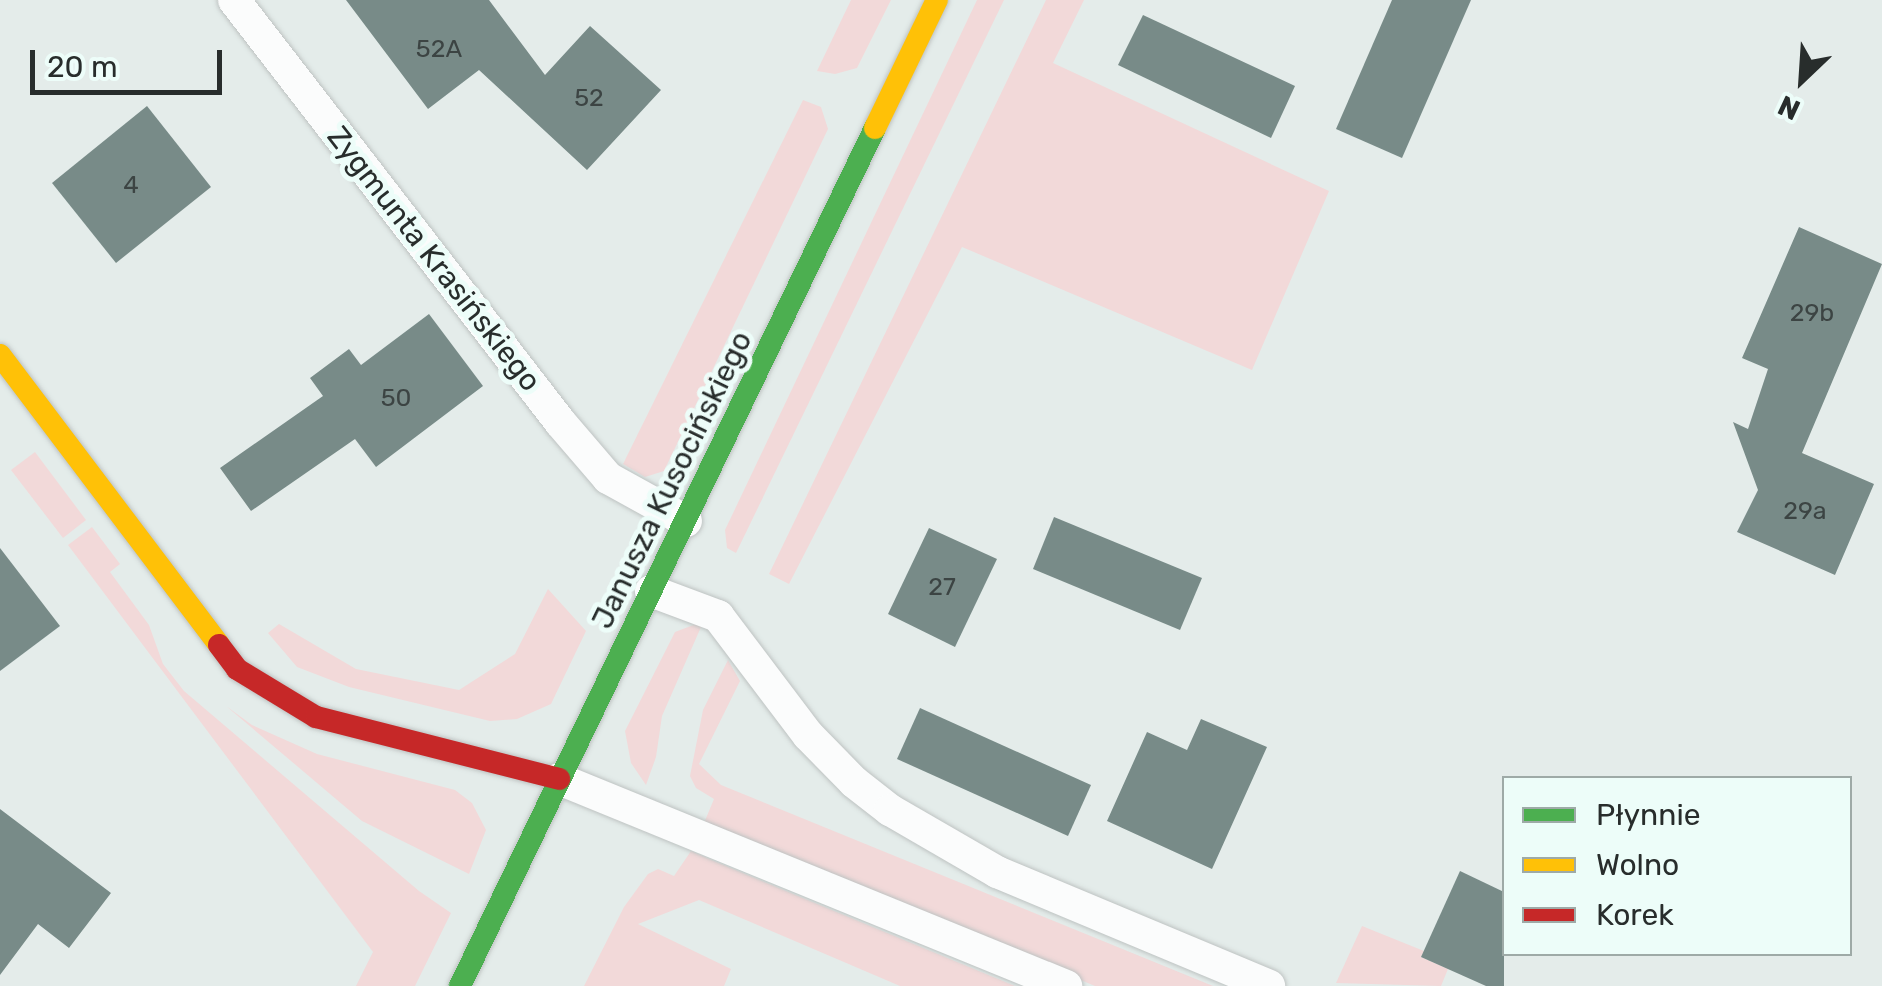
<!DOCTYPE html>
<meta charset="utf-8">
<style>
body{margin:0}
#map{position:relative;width:1882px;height:986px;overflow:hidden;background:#e4ecea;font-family:Rubik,sans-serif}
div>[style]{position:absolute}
.green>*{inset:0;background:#f2d9d9}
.building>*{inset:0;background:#788b88}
.roads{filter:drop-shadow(0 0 2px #bec3c2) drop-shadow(0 0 2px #bec3c2)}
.lane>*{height:32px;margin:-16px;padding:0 16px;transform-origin:16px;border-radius:16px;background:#fbfcfc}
.fast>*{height:22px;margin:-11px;padding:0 11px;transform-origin:11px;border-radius:11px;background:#4caf50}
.slow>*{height:22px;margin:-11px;padding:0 11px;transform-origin:11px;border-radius:11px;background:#ffc107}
.jam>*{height:22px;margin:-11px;padding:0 11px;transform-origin:11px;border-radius:11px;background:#c62828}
span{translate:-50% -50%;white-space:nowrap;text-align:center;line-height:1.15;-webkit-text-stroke:10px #edfdf9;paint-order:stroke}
.number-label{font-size:25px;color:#3c4443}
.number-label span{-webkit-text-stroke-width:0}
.street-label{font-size:30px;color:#282d2c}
.legend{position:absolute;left:1502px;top:776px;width:350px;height:180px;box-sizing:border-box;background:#edfdf9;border:2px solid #9eaaa7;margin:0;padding:12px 18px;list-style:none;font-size:30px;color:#282d2c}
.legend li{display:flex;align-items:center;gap:20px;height:50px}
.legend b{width:50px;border:2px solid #9eaaa7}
.north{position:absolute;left:1752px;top:30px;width:100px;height:100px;-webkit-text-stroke:8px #edfdf9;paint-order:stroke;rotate:205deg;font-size:28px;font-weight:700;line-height:40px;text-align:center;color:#282d2c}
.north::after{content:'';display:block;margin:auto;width:35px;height:45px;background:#282d2c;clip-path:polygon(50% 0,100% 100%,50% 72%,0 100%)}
.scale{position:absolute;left:30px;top:50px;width:192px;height:45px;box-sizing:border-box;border:5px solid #282d2c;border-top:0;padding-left:12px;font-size:30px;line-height:35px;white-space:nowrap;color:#282d2c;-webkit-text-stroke:8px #edfdf9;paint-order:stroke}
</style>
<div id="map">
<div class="green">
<i style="clip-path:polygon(851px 0,891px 0,857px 68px,835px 74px,817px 71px)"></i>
<i style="clip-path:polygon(977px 0,1004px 0,736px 553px,727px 548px,725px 530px)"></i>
<i style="clip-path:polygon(1046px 0,1084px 0,1053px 63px,1329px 191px,1252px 370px,962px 247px,789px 584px,769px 574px)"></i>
<i style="clip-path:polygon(803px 100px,821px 107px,828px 129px,664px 471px,645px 477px,623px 464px)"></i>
<i style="clip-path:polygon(35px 452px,86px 520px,63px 538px,11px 470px)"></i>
<i style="clip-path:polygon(92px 527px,120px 564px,110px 572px,149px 625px,163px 664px,184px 691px,419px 891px,451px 913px,415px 986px,356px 986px,373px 952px,68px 545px)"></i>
<i style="clip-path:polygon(548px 589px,586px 631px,551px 704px,517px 719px,490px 721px,349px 687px,297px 667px,268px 633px,279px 624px,356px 669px,459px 690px,515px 654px)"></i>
<i style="clip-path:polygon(696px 624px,701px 627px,662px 716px,656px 757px,646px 785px,631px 763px,625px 731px,675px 632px)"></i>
<i style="clip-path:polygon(728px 660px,740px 681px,699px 764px,721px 785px,1213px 986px,1095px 986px,704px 823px,714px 799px,696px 788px,690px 776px,703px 710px)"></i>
<i style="clip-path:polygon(226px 706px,252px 725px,317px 754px,455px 790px,472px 803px,486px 830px,469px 874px,362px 821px)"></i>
<i style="clip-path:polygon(691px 851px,714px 861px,1015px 986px,900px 986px,699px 900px,638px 924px,731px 969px,724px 986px,584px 986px,624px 907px,648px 874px,658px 869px,674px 876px)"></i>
<i style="clip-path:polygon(1362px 926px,1424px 951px,1421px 957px,1448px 969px,1441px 986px,1336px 983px)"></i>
</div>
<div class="building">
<i style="clip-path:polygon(346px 0,489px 0,545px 75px,590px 26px,661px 90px,587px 170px,479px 70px,428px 109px)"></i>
<i style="clip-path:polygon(1392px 0,1471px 0,1402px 158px,1336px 129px)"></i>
<i style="clip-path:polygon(1143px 15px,1295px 86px,1271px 138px,1118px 65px)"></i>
<i style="clip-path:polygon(147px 106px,211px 187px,116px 263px,52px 183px)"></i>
<i style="clip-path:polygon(1799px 227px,1882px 264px,1802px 453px,1874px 484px,1835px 575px,1737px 532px,1758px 490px,1733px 422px,1748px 429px,1768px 369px,1742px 358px)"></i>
<i style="clip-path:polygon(429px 314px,483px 386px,376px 467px,355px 439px,251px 511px,220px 468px,323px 396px,310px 378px,349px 349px,361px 365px)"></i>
<i style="clip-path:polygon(1054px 517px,1202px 578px,1180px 630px,1033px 569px)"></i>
<i style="clip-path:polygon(929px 528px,997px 559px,955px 647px,888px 614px)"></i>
<i style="clip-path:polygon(0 548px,60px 626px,0 671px)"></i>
<i style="clip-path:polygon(920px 708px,1091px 785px,1068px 836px,897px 759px)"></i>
<i style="clip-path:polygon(1201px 719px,1267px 747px,1212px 869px,1107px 821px,1147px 732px,1187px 750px)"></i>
<i style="clip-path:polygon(0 809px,111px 893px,69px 948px,38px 924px,0 975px)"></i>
<i style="clip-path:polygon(1460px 871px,1504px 892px,1504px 986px,1486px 986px,1421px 957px)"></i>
</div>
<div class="roads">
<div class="lane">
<i style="left:234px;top:0;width:533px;rotate:52.31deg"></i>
<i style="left:560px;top:422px;width:74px;rotate:49.4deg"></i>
<i style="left:608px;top:478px;width:89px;rotate:28.9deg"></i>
<i style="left:651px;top:591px;width:72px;rotate:20.5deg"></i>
<i style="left:718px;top:616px;width:149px;rotate:52.9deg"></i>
<i style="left:808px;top:735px;width:66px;rotate:45.6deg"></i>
<i style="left:854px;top:782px;width:46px;rotate:37.9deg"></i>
<i style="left:890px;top:810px;width:124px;rotate:30.1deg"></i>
<i style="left:997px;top:872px;width:295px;rotate:22.7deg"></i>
<i style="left:559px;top:779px;width:548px;rotate:22.21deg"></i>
</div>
<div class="fast">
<i style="left:460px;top:986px;width:953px;rotate:-64.19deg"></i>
</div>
<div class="slow">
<i style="left:875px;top:128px;width:142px;rotate:-64.2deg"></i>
<i style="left:0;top:355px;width:363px;rotate:52.9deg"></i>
</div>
<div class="jam">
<i style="left:219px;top:645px;width:30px;rotate:53deg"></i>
<i style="left:237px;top:669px;width:92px;rotate:31.3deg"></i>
<i style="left:316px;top:717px;width:251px;rotate:14.3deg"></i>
</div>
</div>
<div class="number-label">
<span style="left:439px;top:49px">52A</span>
<span style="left:589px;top:98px">52</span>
<span style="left:131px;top:185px">4</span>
<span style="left:1812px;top:313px">29b</span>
<span style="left:396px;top:398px">50</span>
<span style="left:1805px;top:511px">29a</span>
<span style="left:942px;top:587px">27</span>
</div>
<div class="street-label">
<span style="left:434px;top:259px;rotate:52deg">Zygmunta Krasińskiego</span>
<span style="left:672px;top:480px;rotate:-64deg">Janusza Kusocińskiego</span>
</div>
<ul class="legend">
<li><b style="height:12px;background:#4caf50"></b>Płynnie</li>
<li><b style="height:12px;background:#ffc107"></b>Wolno</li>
<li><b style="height:12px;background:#c62828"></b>Korek</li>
</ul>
<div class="north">N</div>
<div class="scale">20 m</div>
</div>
